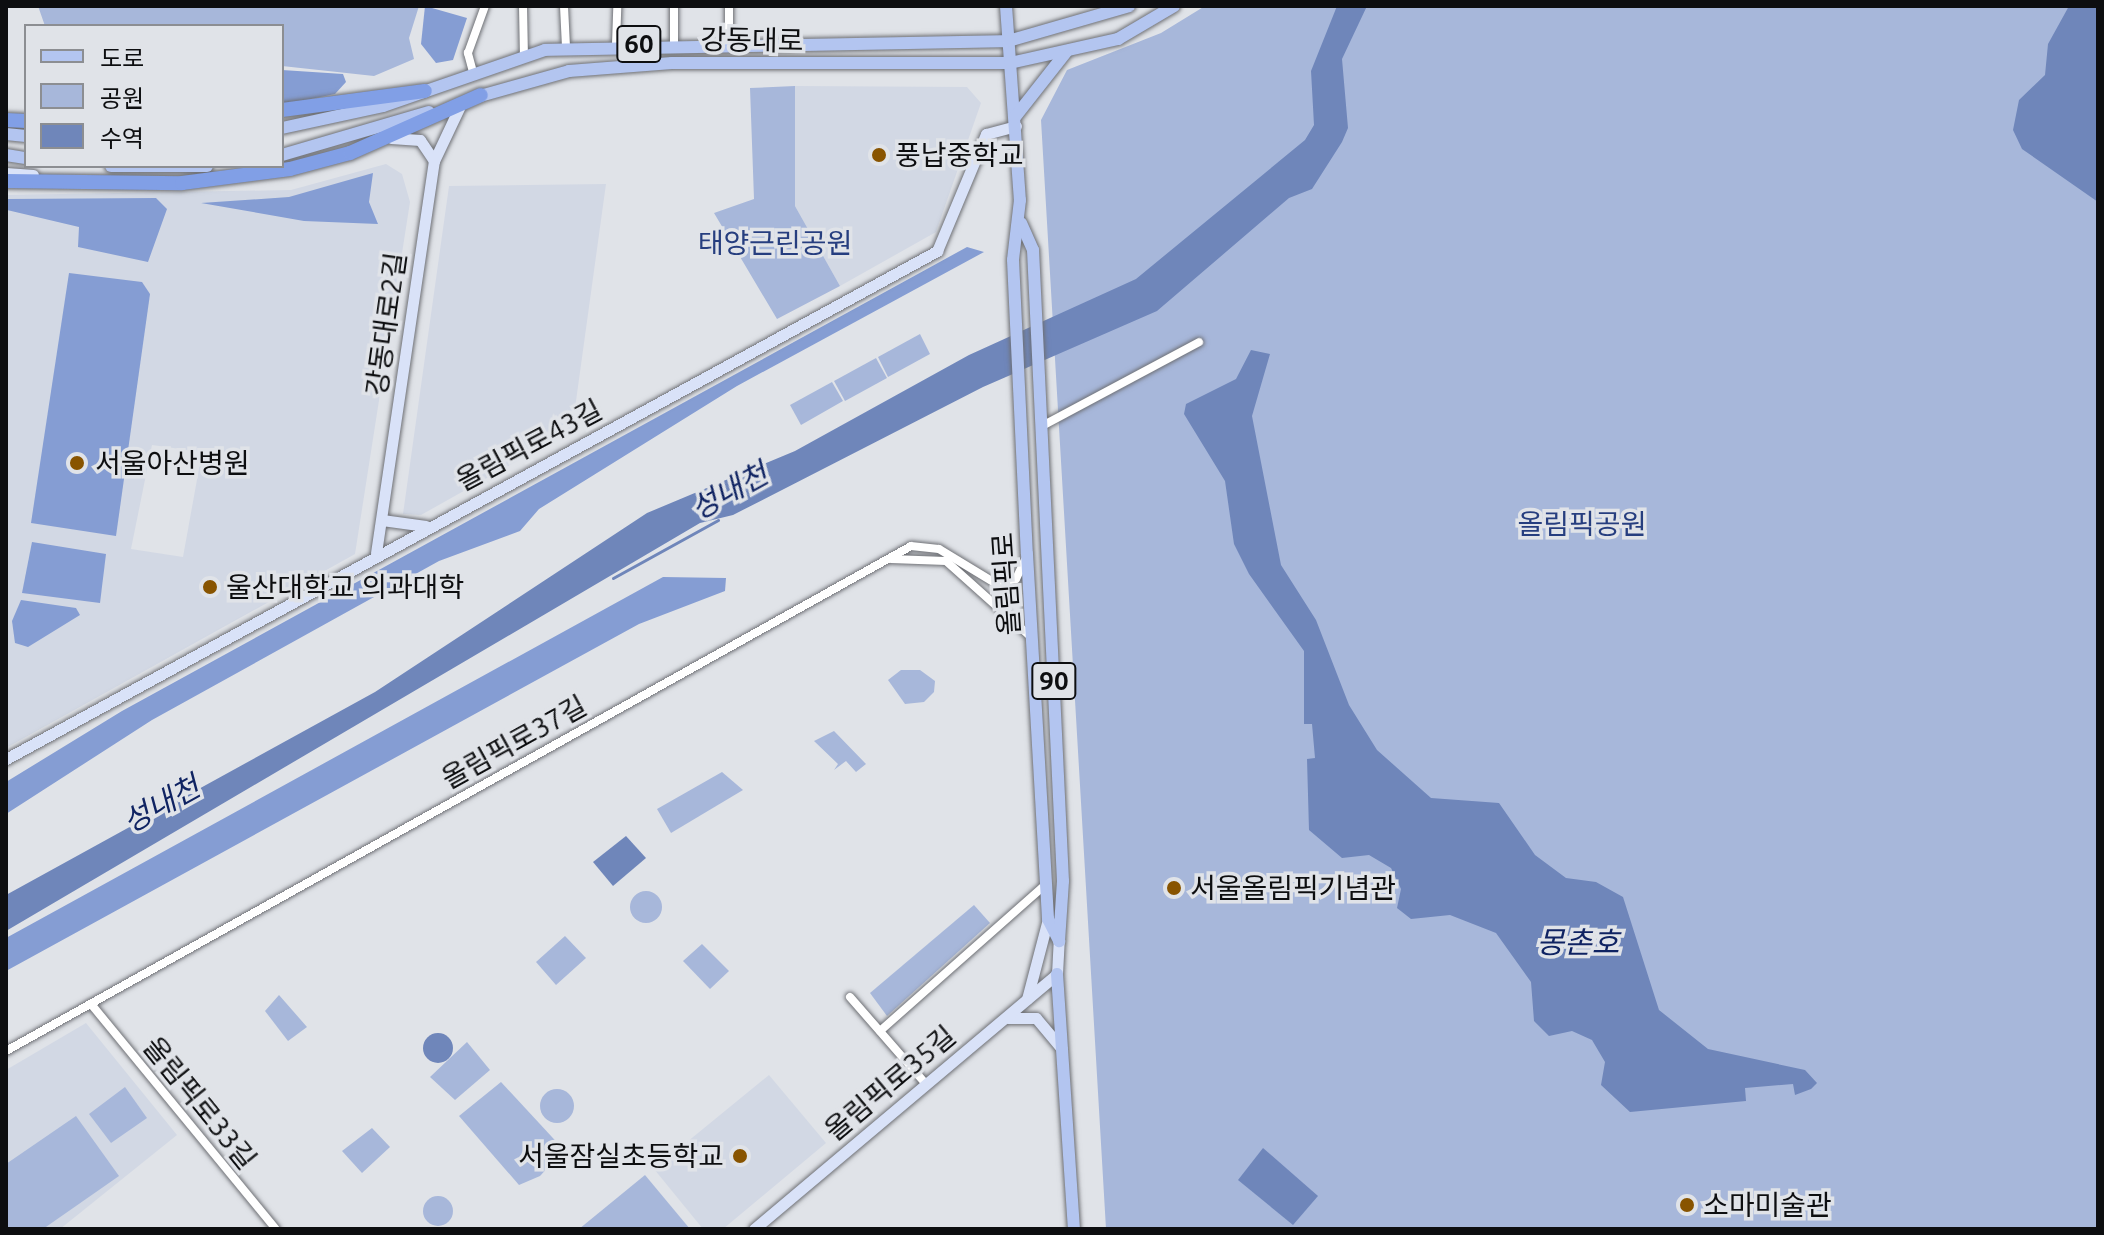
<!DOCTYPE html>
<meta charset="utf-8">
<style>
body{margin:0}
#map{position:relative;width:2104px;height:1235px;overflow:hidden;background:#e0e3e8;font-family:Ubuntu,"Noto Sans KR",sans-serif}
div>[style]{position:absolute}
.built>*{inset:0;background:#d2d8e4}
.green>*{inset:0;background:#a7b7da}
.round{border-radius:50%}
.forest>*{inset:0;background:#859dd3}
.water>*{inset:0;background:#6f86ba}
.stream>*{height:3px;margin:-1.5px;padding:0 1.5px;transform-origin:1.5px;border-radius:1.5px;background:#6f86ba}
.roads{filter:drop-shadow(0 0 2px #6e7075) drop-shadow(0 0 2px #6e7075)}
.street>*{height:8px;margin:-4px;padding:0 4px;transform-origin:4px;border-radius:4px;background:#fff}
.secondary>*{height:11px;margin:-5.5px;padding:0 5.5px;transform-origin:5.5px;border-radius:5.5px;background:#d9e2f8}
.primary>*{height:12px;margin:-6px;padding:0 6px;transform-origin:6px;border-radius:6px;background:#b3c5f0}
.highway>*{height:14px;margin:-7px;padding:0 7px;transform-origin:7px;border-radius:7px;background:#819fe6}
.dots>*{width:22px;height:22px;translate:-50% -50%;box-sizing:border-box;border:4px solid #e0e3e8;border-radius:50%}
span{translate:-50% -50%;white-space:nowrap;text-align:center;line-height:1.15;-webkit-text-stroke:7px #e0e3e8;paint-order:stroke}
.shield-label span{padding:2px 6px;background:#e0e3e8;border:2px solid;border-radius:6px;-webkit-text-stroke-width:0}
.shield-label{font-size:26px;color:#0d0e10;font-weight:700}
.street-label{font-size:28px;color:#0d0e10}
.poi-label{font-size:28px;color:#0d0e10}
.left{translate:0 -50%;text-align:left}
.right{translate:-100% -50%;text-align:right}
.park-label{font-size:28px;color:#263e7f}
.water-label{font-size:30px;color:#0f2362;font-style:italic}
.frame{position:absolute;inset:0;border:8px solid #0d0e10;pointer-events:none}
.legend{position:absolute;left:24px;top:24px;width:260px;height:144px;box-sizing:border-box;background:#e0e3e8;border:2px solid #8c8e92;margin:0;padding:10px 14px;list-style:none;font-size:24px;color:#0d0e10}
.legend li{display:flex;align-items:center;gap:16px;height:40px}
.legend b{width:40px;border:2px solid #8c8e92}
</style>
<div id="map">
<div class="built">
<i style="clip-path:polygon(795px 86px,967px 87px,981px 103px,936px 232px,840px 286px,795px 206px)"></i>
<i style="clip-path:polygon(evenodd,386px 164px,402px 174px,410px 202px,355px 554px,6px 748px,6px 195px,291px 190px,386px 164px,152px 445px,202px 452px,183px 557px,131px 549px,152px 445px)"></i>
<i style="clip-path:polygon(606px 184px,572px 430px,421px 515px,403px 514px,449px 186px)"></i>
<i style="clip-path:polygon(86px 1023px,177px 1135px,60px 1229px,6px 1229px,6px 1070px)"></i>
<i style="clip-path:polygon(769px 1075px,826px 1143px,723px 1229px,703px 1229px,654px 1169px)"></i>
</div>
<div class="green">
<i style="clip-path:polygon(38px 6px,419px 6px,409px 38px,414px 59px,374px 76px,282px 66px,282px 26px,45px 26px)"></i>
<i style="clip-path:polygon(1205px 6px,2098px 6px,2098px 1229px,1106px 1229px,1041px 120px,1067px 70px,1161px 33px)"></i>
<i style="clip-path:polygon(795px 86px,795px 206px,840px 286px,777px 319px,714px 213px,754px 199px,750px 88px)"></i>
<i style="clip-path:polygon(920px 334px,930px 354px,888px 377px,878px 357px)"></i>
<i style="clip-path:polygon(876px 358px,887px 378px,845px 401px,834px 381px)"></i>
<i style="clip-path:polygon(832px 382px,843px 401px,801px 425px,790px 405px)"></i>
<i style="clip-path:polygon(901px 670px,920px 670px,935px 681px,934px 692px,924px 702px,905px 704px,888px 680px)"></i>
<i style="clip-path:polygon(834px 731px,866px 764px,856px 772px,846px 761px,834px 770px,838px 764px,814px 741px)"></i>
<i style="clip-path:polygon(722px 772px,743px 790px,671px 833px,657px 809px)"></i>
<i class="round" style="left:630px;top:891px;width:32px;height:32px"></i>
<i style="clip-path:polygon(974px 905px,990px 923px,887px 1016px,870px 993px)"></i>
<i style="clip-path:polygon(565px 936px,586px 958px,556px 985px,536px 962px)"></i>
<i style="clip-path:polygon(702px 944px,729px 971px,710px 989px,683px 961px)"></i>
<i style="clip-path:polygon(279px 995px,307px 1027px,288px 1041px,265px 1011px)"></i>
<i style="clip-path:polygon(467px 1042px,490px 1070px,455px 1100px,430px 1077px)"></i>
<i style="clip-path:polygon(501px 1082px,564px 1150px,540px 1176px,519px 1185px,459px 1116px)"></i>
<i style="clip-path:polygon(125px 1087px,147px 1118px,111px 1143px,89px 1114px)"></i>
<i class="round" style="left:540px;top:1089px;width:34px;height:34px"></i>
<i style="clip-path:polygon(76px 1116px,119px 1176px,43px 1229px,6px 1229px,6px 1164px)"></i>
<i style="clip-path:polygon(372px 1128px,390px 1147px,362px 1173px,342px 1151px)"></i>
<i style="clip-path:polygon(645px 1175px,690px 1229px,579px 1229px)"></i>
<i class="round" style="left:423px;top:1196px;width:30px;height:30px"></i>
</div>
<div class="forest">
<i style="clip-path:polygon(425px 6px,467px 18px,453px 60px,436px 63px,421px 44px)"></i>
<i style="clip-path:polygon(282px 70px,343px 74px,346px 82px,335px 94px,282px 105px)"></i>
<i style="clip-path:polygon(373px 173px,369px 202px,378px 224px,304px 221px,201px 203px,289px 197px)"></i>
<i style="clip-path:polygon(156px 198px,167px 209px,148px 262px,78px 247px,79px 227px,7px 210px,6px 199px)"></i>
<i style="clip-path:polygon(967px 247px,984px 252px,737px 386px,539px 509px,520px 531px,439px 561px,152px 720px,6px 814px,6px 782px,122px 711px)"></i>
<i style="clip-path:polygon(69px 273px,142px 282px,150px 294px,116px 536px,31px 523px)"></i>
<i style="clip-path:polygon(32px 542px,106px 554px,100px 603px,22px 593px)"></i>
<i style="clip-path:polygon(663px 577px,726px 578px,725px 591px,639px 624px,6px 971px,6px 938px)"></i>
<i style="clip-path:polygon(21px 600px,76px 608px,80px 615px,28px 647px,15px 643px,12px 621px)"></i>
</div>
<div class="water">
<i style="clip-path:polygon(1337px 6px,1367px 6px,1342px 59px,1348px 128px,1342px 142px,1312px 189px,1289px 198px,1157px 311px,983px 387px,733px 515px,700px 523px,6px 931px,6px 895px,375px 692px,647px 513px,795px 451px,969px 355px,1136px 279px,1305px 140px,1314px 125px,1311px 71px)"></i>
<i style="clip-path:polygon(2069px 6px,2098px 6px,2098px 202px,2022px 149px,2013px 130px,2019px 100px,2045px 75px,2048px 44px)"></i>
<i style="clip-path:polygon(1251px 350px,1270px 354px,1252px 416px,1281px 565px,1316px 620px,1349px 705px,1377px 750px,1431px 798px,1499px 803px,1535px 855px,1566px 878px,1596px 882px,1623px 897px,1659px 1010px,1708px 1049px,1805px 1070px,1817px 1083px,1811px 1089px,1795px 1095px,1793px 1084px,1745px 1088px,1746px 1101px,1630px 1112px,1601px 1085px,1605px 1062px,1592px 1040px,1572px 1031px,1549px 1036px,1534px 1021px,1531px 982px,1496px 933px,1450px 915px,1411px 919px,1397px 908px,1401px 889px,1391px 868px,1369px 855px,1342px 858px,1309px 830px,1307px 759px,1315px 758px,1312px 724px,1304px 724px,1304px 651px,1249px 574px,1234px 544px,1225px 481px,1184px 414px,1186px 404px,1236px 379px)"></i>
<i style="clip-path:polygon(626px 836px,646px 858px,613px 886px,593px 862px)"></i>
<i class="round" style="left:423px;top:1033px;width:30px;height:30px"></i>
<i style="clip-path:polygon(1263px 1148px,1318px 1196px,1293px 1225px,1238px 1180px)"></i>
</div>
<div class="stream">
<i style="left:613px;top:578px;width:120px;rotate:-28.9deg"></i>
</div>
<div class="roads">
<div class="street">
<i style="left:523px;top:6px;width:50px;rotate:88.9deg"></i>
<i style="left:564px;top:6px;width:41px;rotate:87.2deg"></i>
<i style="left:674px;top:43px;width:37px;rotate:-90deg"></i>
<i style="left:729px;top:43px;width:37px;rotate:-90deg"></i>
<i style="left:616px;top:44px;width:38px;rotate:-88deg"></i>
<i style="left:473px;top:72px;width:20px;rotate:-105deg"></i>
<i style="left:468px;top:53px;width:50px;rotate:-70.1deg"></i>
<i style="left:1042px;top:426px;width:178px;rotate:-28.1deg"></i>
<i style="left:891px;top:559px;width:55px;rotate:2.1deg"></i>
<i style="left:946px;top:561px;width:114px;rotate:41.8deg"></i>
<i style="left:850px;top:997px;width:116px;rotate:48.9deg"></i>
<i style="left:91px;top:1004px;width:291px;rotate:50.6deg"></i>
<i style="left:880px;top:1031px;width:223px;rotate:-41.5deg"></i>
<i style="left:6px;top:1051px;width:1036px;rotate:-29.16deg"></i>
<i style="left:911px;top:546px;width:28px;rotate:6deg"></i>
<i style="left:939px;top:549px;width:66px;rotate:31.3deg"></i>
<i style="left:995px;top:583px;width:21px;rotate:-11deg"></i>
<i style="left:1016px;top:579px;width:23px;rotate:-65deg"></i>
</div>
<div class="secondary">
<i style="left:391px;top:138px;width:29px;rotate:4deg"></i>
<i style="left:420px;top:140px;width:25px;rotate:56deg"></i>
<i style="left:6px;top:173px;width:27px;rotate:4deg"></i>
<i style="left:382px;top:520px;width:44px;rotate:7.8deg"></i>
<i style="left:376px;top:553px;width:396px;rotate:-81.6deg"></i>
<i style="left:434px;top:161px;width:59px;rotate:-64.7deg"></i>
<i style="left:6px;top:759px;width:1061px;rotate:-28.62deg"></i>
<i style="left:937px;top:251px;width:127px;rotate:-67.3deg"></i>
<i style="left:986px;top:134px;width:31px;rotate:-15deg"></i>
<i style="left:1027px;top:999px;width:83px;rotate:-75.3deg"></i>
<i style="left:1008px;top:1018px;width:28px"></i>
<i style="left:1036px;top:1018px;width:40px;rotate:50deg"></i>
<i style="left:754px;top:1229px;width:396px;rotate:-40.1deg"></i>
<i style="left:1057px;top:974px;width:33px;rotate:-87deg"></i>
</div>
<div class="primary">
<i style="left:1006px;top:6px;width:195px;rotate:85.9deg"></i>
<i style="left:1020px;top:200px;width:60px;rotate:96.7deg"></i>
<i style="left:1013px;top:260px;width:294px;rotate:87.3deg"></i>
<i style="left:1027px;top:554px;width:366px;rotate:86.7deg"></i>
<i style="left:1048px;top:919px;width:25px;rotate:63deg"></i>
<i style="left:473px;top:98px;width:100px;rotate:-15.7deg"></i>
<i style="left:569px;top:71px;width:103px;rotate:-4.4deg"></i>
<i style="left:672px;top:63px;width:338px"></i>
<i style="left:1010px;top:63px;width:111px;rotate:-12.5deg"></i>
<i style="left:1118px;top:39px;width:65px;rotate:-30.5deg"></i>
<i style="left:1015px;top:117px;width:84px;rotate:-51.8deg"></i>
<i style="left:282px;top:128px;width:103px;rotate:-12.3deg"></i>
<i style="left:383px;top:106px;width:171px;rotate:-19.1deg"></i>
<i style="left:545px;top:50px;width:463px;rotate:-1.1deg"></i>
<i style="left:1008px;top:41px;width:126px;rotate:-16.1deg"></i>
<i style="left:6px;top:134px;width:20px;rotate:6deg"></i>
<i style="left:6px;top:155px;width:20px;rotate:9deg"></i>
<i style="left:282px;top:155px;width:153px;rotate:-16.3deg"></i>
<i style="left:111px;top:166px;width:96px"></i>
<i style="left:1021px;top:223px;width:30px;rotate:66deg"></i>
<i style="left:1033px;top:250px;width:632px;rotate:87.28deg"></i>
<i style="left:1063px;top:881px;width:60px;rotate:93.8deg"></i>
<i style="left:1057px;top:974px;width:256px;rotate:86.2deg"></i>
</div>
<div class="highway">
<i style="left:282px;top:110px;width:144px;rotate:-7.6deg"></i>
<i style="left:6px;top:120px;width:20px;rotate:3deg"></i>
<i style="left:6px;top:181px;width:176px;rotate:0.7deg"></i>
<i style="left:182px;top:183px;width:109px;rotate:-7.4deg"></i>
<i style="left:290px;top:169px;width:62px;rotate:-14.9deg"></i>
<i style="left:350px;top:153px;width:143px;rotate:-23.9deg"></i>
</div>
</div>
<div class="dots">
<i style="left:879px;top:155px;background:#885400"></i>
<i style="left:77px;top:463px;background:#885400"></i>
<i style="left:210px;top:587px;background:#885400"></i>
<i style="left:1174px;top:888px;background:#885400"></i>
<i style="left:740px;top:1156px;background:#885400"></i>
<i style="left:1687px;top:1205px;background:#885400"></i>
</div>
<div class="shield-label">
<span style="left:639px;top:44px">60</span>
<span style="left:1054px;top:681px">90</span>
</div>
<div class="street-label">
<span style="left:752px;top:40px;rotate:1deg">강동대로</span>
<span style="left:386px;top:324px;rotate:-82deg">강동대로2길</span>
<span style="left:529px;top:445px;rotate:-28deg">올림픽로43길</span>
<span style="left:1006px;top:584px;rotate:-94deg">올림픽로</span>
<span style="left:514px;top:742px;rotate:-29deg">올림픽로37길</span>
<span style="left:890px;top:1083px;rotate:-40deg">올림픽로35길</span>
<span style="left:200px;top:1103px;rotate:51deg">올림픽로33길</span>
</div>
<div class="poi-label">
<span class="left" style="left:895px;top:155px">풍납중학교</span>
<span class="left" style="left:95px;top:463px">서울아산병원</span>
<span class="left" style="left:226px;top:587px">울산대학교 의과대학</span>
<span class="left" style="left:1190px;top:888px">서울올림픽기념관</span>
<span class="right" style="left:724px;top:1156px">서울잠실초등학교</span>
<span class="left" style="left:1703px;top:1205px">소마미술관</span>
</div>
<div class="park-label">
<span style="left:775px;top:243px">태양근린공원</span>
<span style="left:1582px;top:524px">올림픽공원</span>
</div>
<div class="water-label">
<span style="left:729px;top:491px;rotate:-29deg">성내천</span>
<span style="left:161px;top:804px;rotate:-29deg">성내천</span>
<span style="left:1578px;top:942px">몽촌호</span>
</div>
<div class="frame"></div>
<ul class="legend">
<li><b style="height:10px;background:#b3c5f0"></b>도로</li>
<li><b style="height:22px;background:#a7b7da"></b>공원</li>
<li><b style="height:22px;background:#6f86ba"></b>수역</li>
</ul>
</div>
